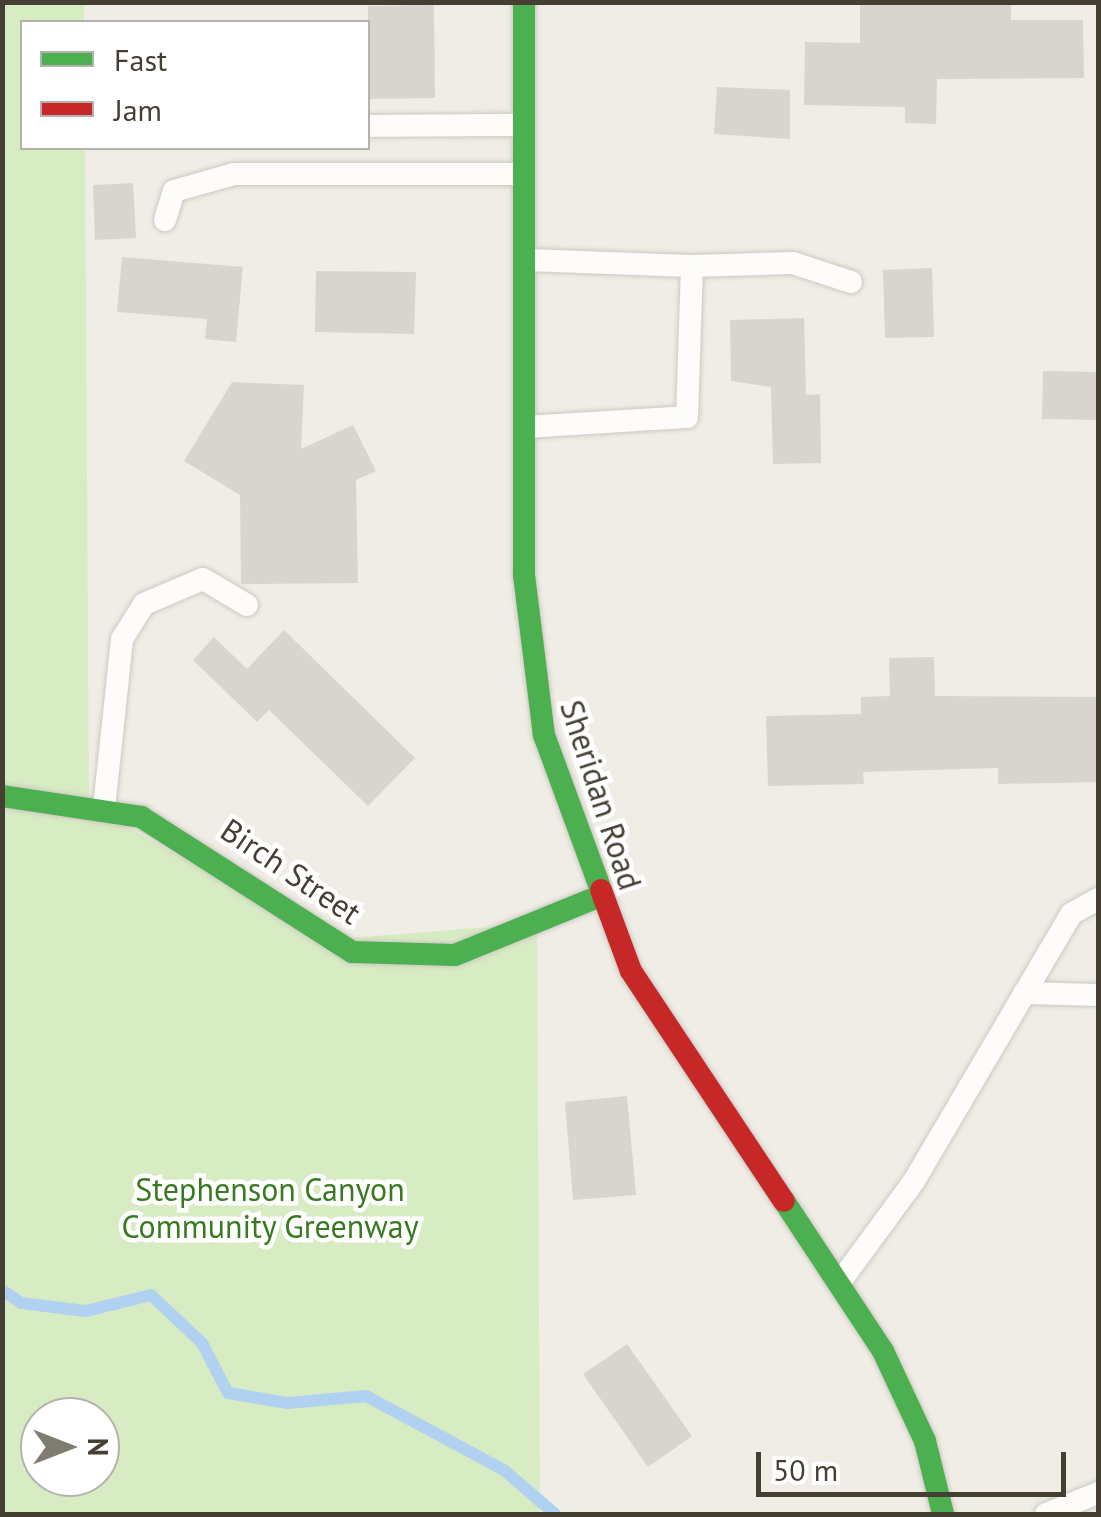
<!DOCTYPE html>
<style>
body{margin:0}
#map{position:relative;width:1101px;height:1517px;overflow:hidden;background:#efede5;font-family:"PT Sans",sans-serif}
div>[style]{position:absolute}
.green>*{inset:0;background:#d7ecc2}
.stream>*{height:12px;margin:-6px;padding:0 6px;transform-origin:6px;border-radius:6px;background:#b1d1f1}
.building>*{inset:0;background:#d8d5ce}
.roads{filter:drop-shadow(0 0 2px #cbc9c1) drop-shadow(0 0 2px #cbc9c1)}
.lane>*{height:22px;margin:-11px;padding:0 11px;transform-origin:11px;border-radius:11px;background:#fdfcfb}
.fast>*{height:22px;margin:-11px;padding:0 11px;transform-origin:11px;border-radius:11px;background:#4caf50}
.jam>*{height:22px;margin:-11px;padding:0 11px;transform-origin:11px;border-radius:11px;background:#c62828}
span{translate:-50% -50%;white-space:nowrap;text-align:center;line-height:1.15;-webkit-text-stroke:9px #fff;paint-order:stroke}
.street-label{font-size:32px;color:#443f32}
.park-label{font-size:32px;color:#397a21}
.frame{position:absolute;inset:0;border:5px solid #443f32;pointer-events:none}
.legend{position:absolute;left:20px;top:20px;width:350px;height:130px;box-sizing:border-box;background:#fff;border:2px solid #b4b2ad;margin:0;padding:12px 18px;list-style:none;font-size:30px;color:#443f32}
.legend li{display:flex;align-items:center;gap:20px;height:50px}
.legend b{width:50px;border:2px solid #b4b2ad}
.north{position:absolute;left:20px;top:1397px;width:100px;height:100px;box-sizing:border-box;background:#fff;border:2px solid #b4b2ad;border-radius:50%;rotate:90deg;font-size:28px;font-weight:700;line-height:40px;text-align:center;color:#443f32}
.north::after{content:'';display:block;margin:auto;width:35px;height:45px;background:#807c71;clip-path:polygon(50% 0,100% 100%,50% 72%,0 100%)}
.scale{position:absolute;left:756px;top:1452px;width:310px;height:45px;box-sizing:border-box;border:5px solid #443f32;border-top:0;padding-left:12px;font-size:30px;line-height:35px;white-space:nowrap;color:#443f32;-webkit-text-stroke:8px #fff;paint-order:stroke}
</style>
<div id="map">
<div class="green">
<i style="clip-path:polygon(evenodd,3px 3px,84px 3px,84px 22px,22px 22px,22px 148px,85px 148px,89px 805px,326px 940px,537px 923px,540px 1514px,3px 1514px,3px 3px,40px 1417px,100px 1417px,100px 1477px,40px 1477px,40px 1417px)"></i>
</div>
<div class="stream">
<i style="left:2px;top:1290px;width:23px;rotate:34deg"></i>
<i style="left:21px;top:1303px;width:65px;rotate:7deg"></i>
<i style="left:86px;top:1311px;width:67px;rotate:-13.8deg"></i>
<i style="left:151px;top:1295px;width:70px;rotate:43.3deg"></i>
<i style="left:202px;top:1343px;width:56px;rotate:62.5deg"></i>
<i style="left:228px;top:1393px;width:61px;rotate:9.5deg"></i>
<i style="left:288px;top:1403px;width:78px;rotate:-5.1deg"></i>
<i style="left:366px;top:1396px;width:157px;rotate:28.2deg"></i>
<i style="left:504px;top:1470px;width:67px;rotate:40.8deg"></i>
</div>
<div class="building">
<i style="clip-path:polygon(860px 2px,1011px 3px,1011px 20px,1083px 20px,1084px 78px,937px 79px,936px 124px,905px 123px,905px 107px,804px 105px,805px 42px,860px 43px)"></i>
<i style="clip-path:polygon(434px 5px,435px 98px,368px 99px,368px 6px)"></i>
<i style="clip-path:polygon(717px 87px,790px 90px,790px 139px,714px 134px)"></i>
<i style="clip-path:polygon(133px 183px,136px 238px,95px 240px,93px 185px)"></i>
<i style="clip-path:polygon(122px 257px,243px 267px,236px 342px,205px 339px,207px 319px,117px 312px)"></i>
<i style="clip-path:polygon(932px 268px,934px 337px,885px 338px,883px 270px)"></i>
<i style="clip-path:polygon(316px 271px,416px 272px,414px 334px,315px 332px)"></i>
<i style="clip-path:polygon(804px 318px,806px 395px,820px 394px,821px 463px,773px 464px,771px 387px,731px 381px,730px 320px)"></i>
<i style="clip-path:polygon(1043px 371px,1098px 372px,1098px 420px,1042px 419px)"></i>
<i style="clip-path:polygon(232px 382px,304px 385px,301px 449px,353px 425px,376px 471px,356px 480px,358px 583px,241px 584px,240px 495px,184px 461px)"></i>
<i style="clip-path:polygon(284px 630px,415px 758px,368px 806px,269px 710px,257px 722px,193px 660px,214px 637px,247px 669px)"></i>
<i style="clip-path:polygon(934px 657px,935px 696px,1098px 697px,1098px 782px,998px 784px,998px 768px,863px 772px,864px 784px,768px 786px,766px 716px,861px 714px,861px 697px,890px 696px,889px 658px)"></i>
<i style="clip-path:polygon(627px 1096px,636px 1195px,573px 1200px,565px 1102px)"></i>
<i style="clip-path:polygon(627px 1344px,692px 1436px,648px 1467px,583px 1374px)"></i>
</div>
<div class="roads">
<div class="lane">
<i style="left:368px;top:126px;width:156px;rotate:-0.4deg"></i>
<i style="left:165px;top:220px;width:30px;rotate:-73deg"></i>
<i style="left:174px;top:191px;width:62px;rotate:-15.8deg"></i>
<i style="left:234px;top:174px;width:290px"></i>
<i style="left:692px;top:266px;width:101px;rotate:-1.7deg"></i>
<i style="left:793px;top:263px;width:61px;rotate:18.1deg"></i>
<i style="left:524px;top:427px;width:163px;rotate:-3.5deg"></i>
<i style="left:687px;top:417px;width:151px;rotate:-88.1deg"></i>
<i style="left:692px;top:266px;width:167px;rotate:-177.9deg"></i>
<i style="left:104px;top:808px;width:170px;rotate:-83.9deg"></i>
<i style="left:122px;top:639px;width:41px;rotate:-57.8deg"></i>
<i style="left:144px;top:604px;width:64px;rotate:-23deg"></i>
<i style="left:203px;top:579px;width:51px;rotate:30.6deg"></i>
<i style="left:1024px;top:993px;width:74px;rotate:1.5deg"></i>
<i style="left:840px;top:1282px;width:125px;rotate:-53.8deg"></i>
<i style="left:914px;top:1181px;width:310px;rotate:-59.5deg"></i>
<i style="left:1071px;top:914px;width:31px;rotate:-29deg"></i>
<i style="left:1046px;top:1514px;width:56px;rotate:-22deg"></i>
</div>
<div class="fast">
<i style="left:524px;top:2px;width:573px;rotate:90deg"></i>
<i style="left:524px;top:575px;width:161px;rotate:82.9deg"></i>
<i style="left:544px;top:735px;width:165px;rotate:69.8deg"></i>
<i style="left:2px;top:796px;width:141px;rotate:8.6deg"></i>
<i style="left:141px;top:817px;width:250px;rotate:32.6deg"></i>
<i style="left:352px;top:952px;width:103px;rotate:1.7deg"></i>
<i style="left:455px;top:955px;width:154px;rotate:-22.1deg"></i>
<i style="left:784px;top:1201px;width:180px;rotate:56.6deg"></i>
<i style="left:883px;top:1351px;width:99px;rotate:65deg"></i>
<i style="left:925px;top:1441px;width:75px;rotate:76.1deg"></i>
</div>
<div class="jam">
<i style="left:601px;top:890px;width:86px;rotate:69.7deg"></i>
<i style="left:631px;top:971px;width:276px;rotate:56.4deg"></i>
</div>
</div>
<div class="street-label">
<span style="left:601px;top:795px;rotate:72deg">Sheridan Road</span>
<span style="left:291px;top:871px;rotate:34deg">Birch Street</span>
</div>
<div class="park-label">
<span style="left:270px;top:1208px">Stephenson Canyon<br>Community Greenway</span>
</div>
<div class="frame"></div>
<ul class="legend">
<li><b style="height:12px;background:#4caf50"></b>Fast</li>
<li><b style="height:12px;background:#c62828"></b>Jam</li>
</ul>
<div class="north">N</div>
<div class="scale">50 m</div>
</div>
